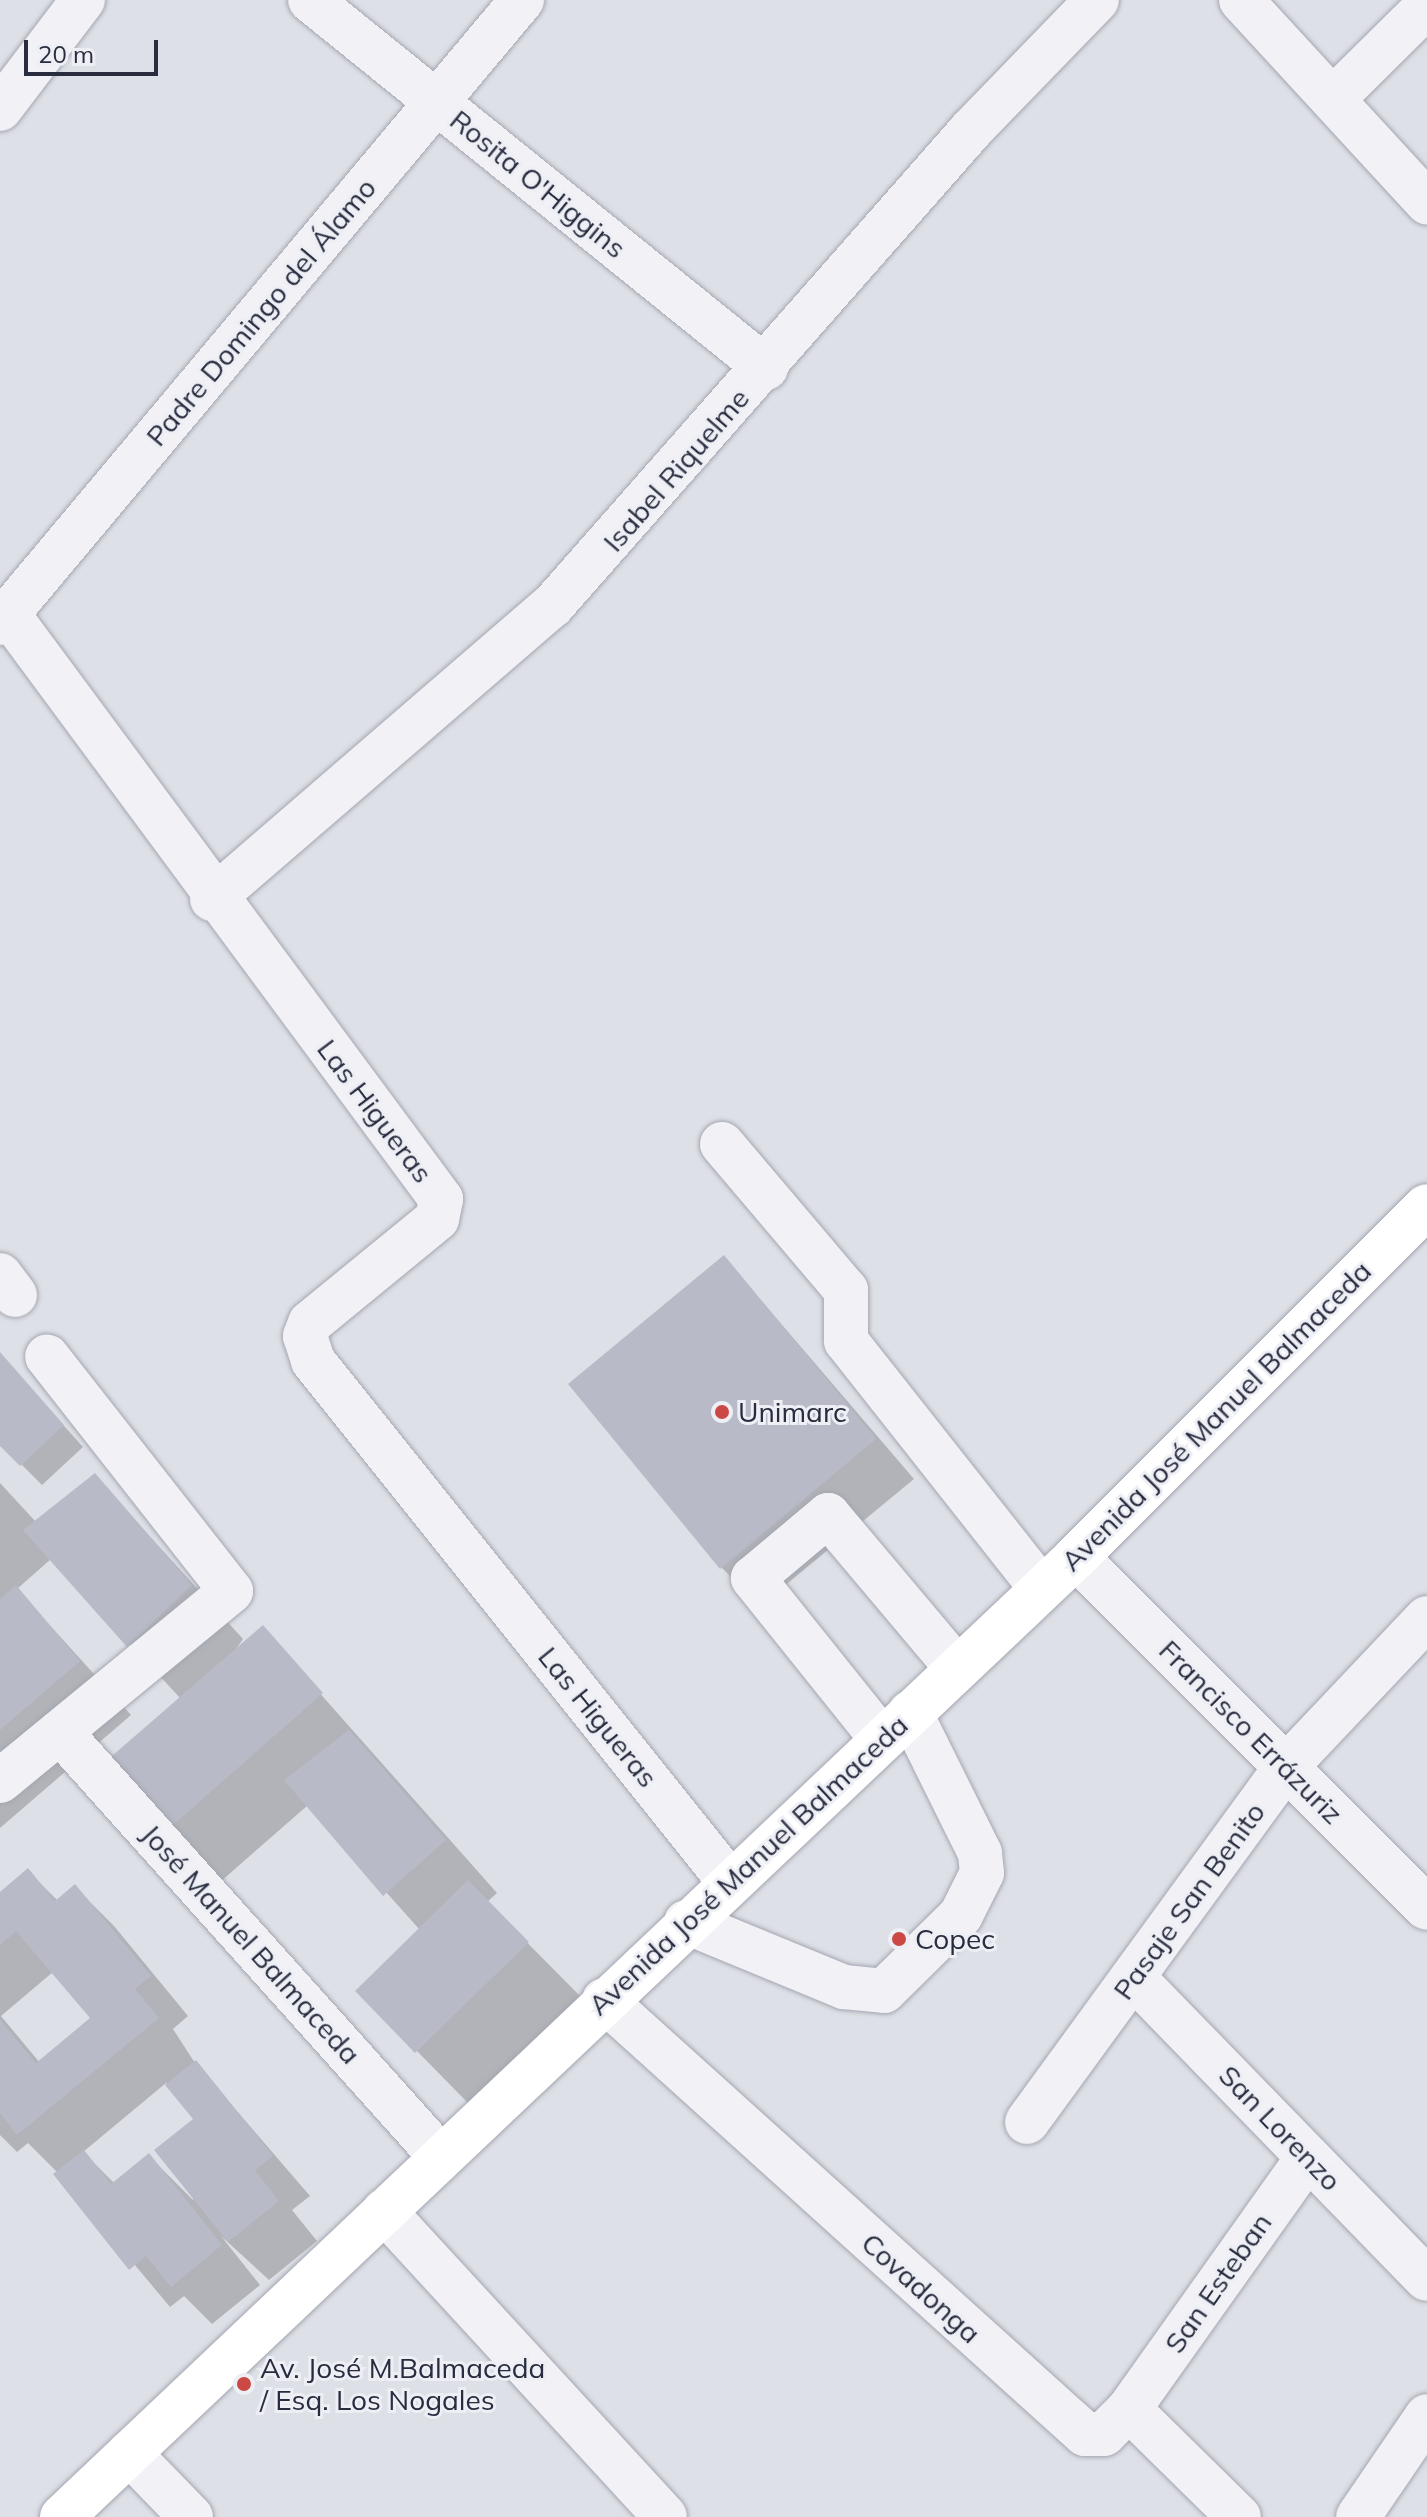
<!DOCTYPE html>
<meta charset="utf-8">
<style>
body{margin:0}
#map{position:relative;width:1427px;height:2517px;overflow:hidden;background:#dee0e7;font-family:Mulish,sans-serif}
div>[style]{position:absolute}
.shadow>*{inset:0;background:#0003}
.building>*{inset:0;background:#b8bbc7}
.roads{filter:drop-shadow(0 0 2px #a4a6b1) drop-shadow(0 0 2px #a4a6b1)}
.minor>*{height:44px;margin:-22px;padding:0 22px;transform-origin:22px;border-radius:22px;background:#f1f1f6}
.major>*{height:44px;margin:-22px;padding:0 22px;transform-origin:22px;border-radius:22px;background:#fff}
.dots>*{width:22px;height:22px;translate:-50% -50%;box-sizing:border-box;border:4px solid #edeff5;border-radius:50%}
span{translate:-50% -50%;white-space:nowrap;text-align:center;line-height:1.15;-webkit-text-stroke:6px #edeff5;paint-order:stroke}
.street-label{font-size:28px;color:#282c3e}
.poi-label{font-size:28px;color:#282c3e}
.left{translate:0 -50%;text-align:left}
.scale{position:absolute;left:24px;top:40px;width:134px;height:36px;box-sizing:border-box;border:4px solid #282c3e;border-top:0;padding-left:10px;font-size:24px;line-height:28px;white-space:nowrap;color:#282c3e;-webkit-text-stroke:6px #edeff5;paint-order:stroke}
</style>
<div id="map">
<div class="shadow">
<i style="clip-path:polygon(724px 1257px,914px 1479px,760px 1606px,721px 1567px)"></i>
<i style="clip-path:polygon(0 1355px,83px 1447px,42px 1485px,0 1443px)"></i>
<i style="clip-path:polygon(95px 1476px,243px 1639px,231px 1656px,262px 1628px,497px 1893px,487px 1902px,580px 1996px,469px 2104px,358px 1991px,420px 1930px,308px 1805px,219px 1883px,167px 1831px,181px 1699px,51px 1559px,17px 1589px,131px 1715px,0 1828px,0 1483px,36px 1522px)"></i>
<i style="clip-path:polygon(evenodd,28px 1871px,58px 1901px,75px 1887px,114px 1926px,188px 2016px,173px 2029px,193px 2060px,310px 2196px,292px 2210px,317px 2241px,269px 2280px,221px 2236px,260px 2285px,212px 2324px,184px 2296px,170px 2307px,58px 2173px,28px 2143px,17px 2152px,0 2135px,0 1894px,28px 1871px,53px 1972px,93px 2019px,40px 2063px,1px 2016px,53px 1972px,28px 1871px,166px 2083px,195px 2120px,193px 2200px,149px 2156px,114px 2183px,83px 2152px,166px 2083px)"></i>
</div>
<div class="building">
<i style="clip-path:polygon(724px 1255px,876px 1439px,720px 1569px,568px 1384px)"></i>
<i style="clip-path:polygon(0 1352px,64px 1425px,20px 1466px,0 1446px)"></i>
<i style="clip-path:polygon(95px 1473px,192px 1585px,127px 1647px,23px 1530px)"></i>
<i style="clip-path:polygon(16px 1585px,80px 1661px,0 1730px,0 1599px)"></i>
<i style="clip-path:polygon(263px 1625px,323px 1693px,165px 1832px,105px 1762px)"></i>
<i style="clip-path:polygon(349px 1730px,446px 1840px,383px 1896px,284px 1780px)"></i>
<i style="clip-path:polygon(28px 1868px,55px 1901px,75px 1884px,151px 1976px,135px 1989px,159px 2018px,17px 2135px,0 2113px,0 2020px,36px 2063px,90px 2018px,16px 1931px,0 1945px,0 1892px)"></i>
<i style="clip-path:polygon(468px 1880px,529px 1942px,415px 2053px,355px 1991px)"></i>
<i style="clip-path:polygon(196px 2060px,273px 2156px,255px 2170px,279px 2201px,228px 2242px,154px 2150px,193px 2119px,165px 2085px)"></i>
<i style="clip-path:polygon(84px 2150px,111px 2184px,149px 2153px,222px 2245px,171px 2287px,146px 2256px,129px 2270px,53px 2174px)"></i>
</div>
<div class="roads">
<div class="minor">
<i style="left:310px;top:0;width:586px;rotate:38.9deg"></i>
<i style="left:1241px;top:0;width:275px;rotate:47.4deg"></i>
<i style="left:1333px;top:99px;width:132px;rotate:-44.7deg"></i>
<i style="left:0;top:109px;width:137px;rotate:-52.7deg"></i>
<i style="left:8px;top:614px;width:728px;rotate:53.49deg"></i>
<i style="left:441px;top:1199px;width:20px;rotate:101deg"></i>
<i style="left:437px;top:1219px;width:164px;rotate:140.7deg"></i>
<i style="left:310px;top:1323px;width:14px;rotate:111deg"></i>
<i style="left:305px;top:1336px;width:26px;rotate:72deg"></i>
<i style="left:313px;top:1361px;width:666px;rotate:51.34deg"></i>
<i style="left:0;top:623px;width:813px;rotate:-50.04deg"></i>
<i style="left:212px;top:899px;width:449px;rotate:-40.8deg"></i>
<i style="left:552px;top:606px;width:634px;rotate:-48.64deg"></i>
<i style="left:971px;top:130px;width:181px;rotate:-45.9deg"></i>
<i style="left:722px;top:1144px;width:192px;rotate:49.7deg"></i>
<i style="left:846px;top:1290px;width:51px;rotate:90deg"></i>
<i style="left:846px;top:1341px;width:316px;rotate:51.7deg"></i>
<i style="left:0;top:1275px;width:25px;rotate:53deg"></i>
<i style="left:1076px;top:1557px;width:496px;rotate:45deg"></i>
<i style="left:60px;top:1732px;width:571px;rotate:48.12deg"></i>
<i style="left:881px;top:1738px;width:205px;rotate:-128.7deg"></i>
<i style="left:753px;top:1578px;width:98px;rotate:-40deg"></i>
<i style="left:828px;top:1515px;width:200px;rotate:49.9deg"></i>
<i style="left:0;top:1781px;width:299px;rotate:-39.4deg"></i>
<i style="left:231px;top:1591px;width:298px;rotate:-128.1deg"></i>
<i style="left:686px;top:1922px;width:171px;rotate:22.4deg"></i>
<i style="left:844px;top:1987px;width:40px;rotate:5.7deg"></i>
<i style="left:884px;top:1991px;width:108px;rotate:-44.6deg"></i>
<i style="left:961px;top:1915px;width:47px;rotate:-63.4deg"></i>
<i style="left:982px;top:1873px;width:20px;rotate:-96deg"></i>
<i style="left:980px;top:1853px;width:157px;rotate:-116.4deg"></i>
<i style="left:1133px;top:1977px;width:421px;rotate:45.8deg"></i>
<i style="left:604px;top:2000px;width:648px;rotate:42.06deg"></i>
<i style="left:1085px;top:2434px;width:19px"></i>
<i style="left:1104px;top:2434px;width:35px;rotate:-45deg"></i>
<i style="left:1129px;top:2409px;width:309px;rotate:-54.6deg"></i>
<i style="left:1027px;top:2122px;width:439px;rotate:-53.9deg"></i>
<i style="left:1286px;top:1767px;width:205px;rotate:-46.6deg"></i>
<i style="left:384px;top:2211px;width:415px;rotate:47.4deg"></i>
<i style="left:1129px;top:2409px;width:154px;rotate:44.5deg"></i>
<i style="left:129px;top:2453px;width:89px;rotate:45.9deg"></i>
<i style="left:1358px;top:2517px;width:122px;rotate:-55.7deg"></i>
</div>
<div class="major">
<i style="left:62px;top:2517px;width:1396px;rotate:-43.43deg"></i>
<i style="left:1076px;top:1557px;width:496px;rotate:-45deg"></i>
</div>
</div>
<div class="dots">
<i style="left:722px;top:1412px;background:#cb4845"></i>
<i style="left:899px;top:1939px;background:#cb4845"></i>
<i style="left:244px;top:2384px;background:#cb4845"></i>
</div>
<div class="street-label">
<span style="left:538px;top:184px;rotate:39deg">Rosita O'Higgins</span>
<span style="left:261px;top:312px;rotate:-50deg">Padre Domingo del Álamo</span>
<span style="left:676px;top:470px;rotate:-49deg">Isabel Riquelme</span>
<span style="left:375px;top:1111px;rotate:53deg">Las Higueras</span>
<span style="left:1216px;top:1416px;rotate:-45deg">Avenida José Manuel Balmaceda</span>
<span style="left:598px;top:1717px;rotate:51deg">Las Higueras</span>
<span style="left:1251px;top:1732px;rotate:45deg">Francisco Errázuriz</span>
<span style="left:748px;top:1865px;rotate:-43deg">Avenida José Manuel Balmaceda</span>
<span style="left:1189px;top:1901px;rotate:-54deg">Pasaje San Benito</span>
<span style="left:251px;top:1944px;rotate:48deg">José Manuel Balmaceda</span>
<span style="left:1280px;top:2128px;rotate:46deg">San Lorenzo</span>
<span style="left:1218px;top:2283px;rotate:-55deg">San Esteban</span>
<span style="left:921px;top:2288px;rotate:42deg">Covadonga</span>
</div>
<div class="poi-label">
<span class="left" style="left:738px;top:1412px">Unimarc</span>
<span class="left" style="left:915px;top:1939px">Copec</span>
<span class="left" style="left:260px;top:2384px">Av. José M.Balmaceda<br>/ Esq. Los Nogales</span>
</div>
<div class="scale">20 m</div>
</div>
